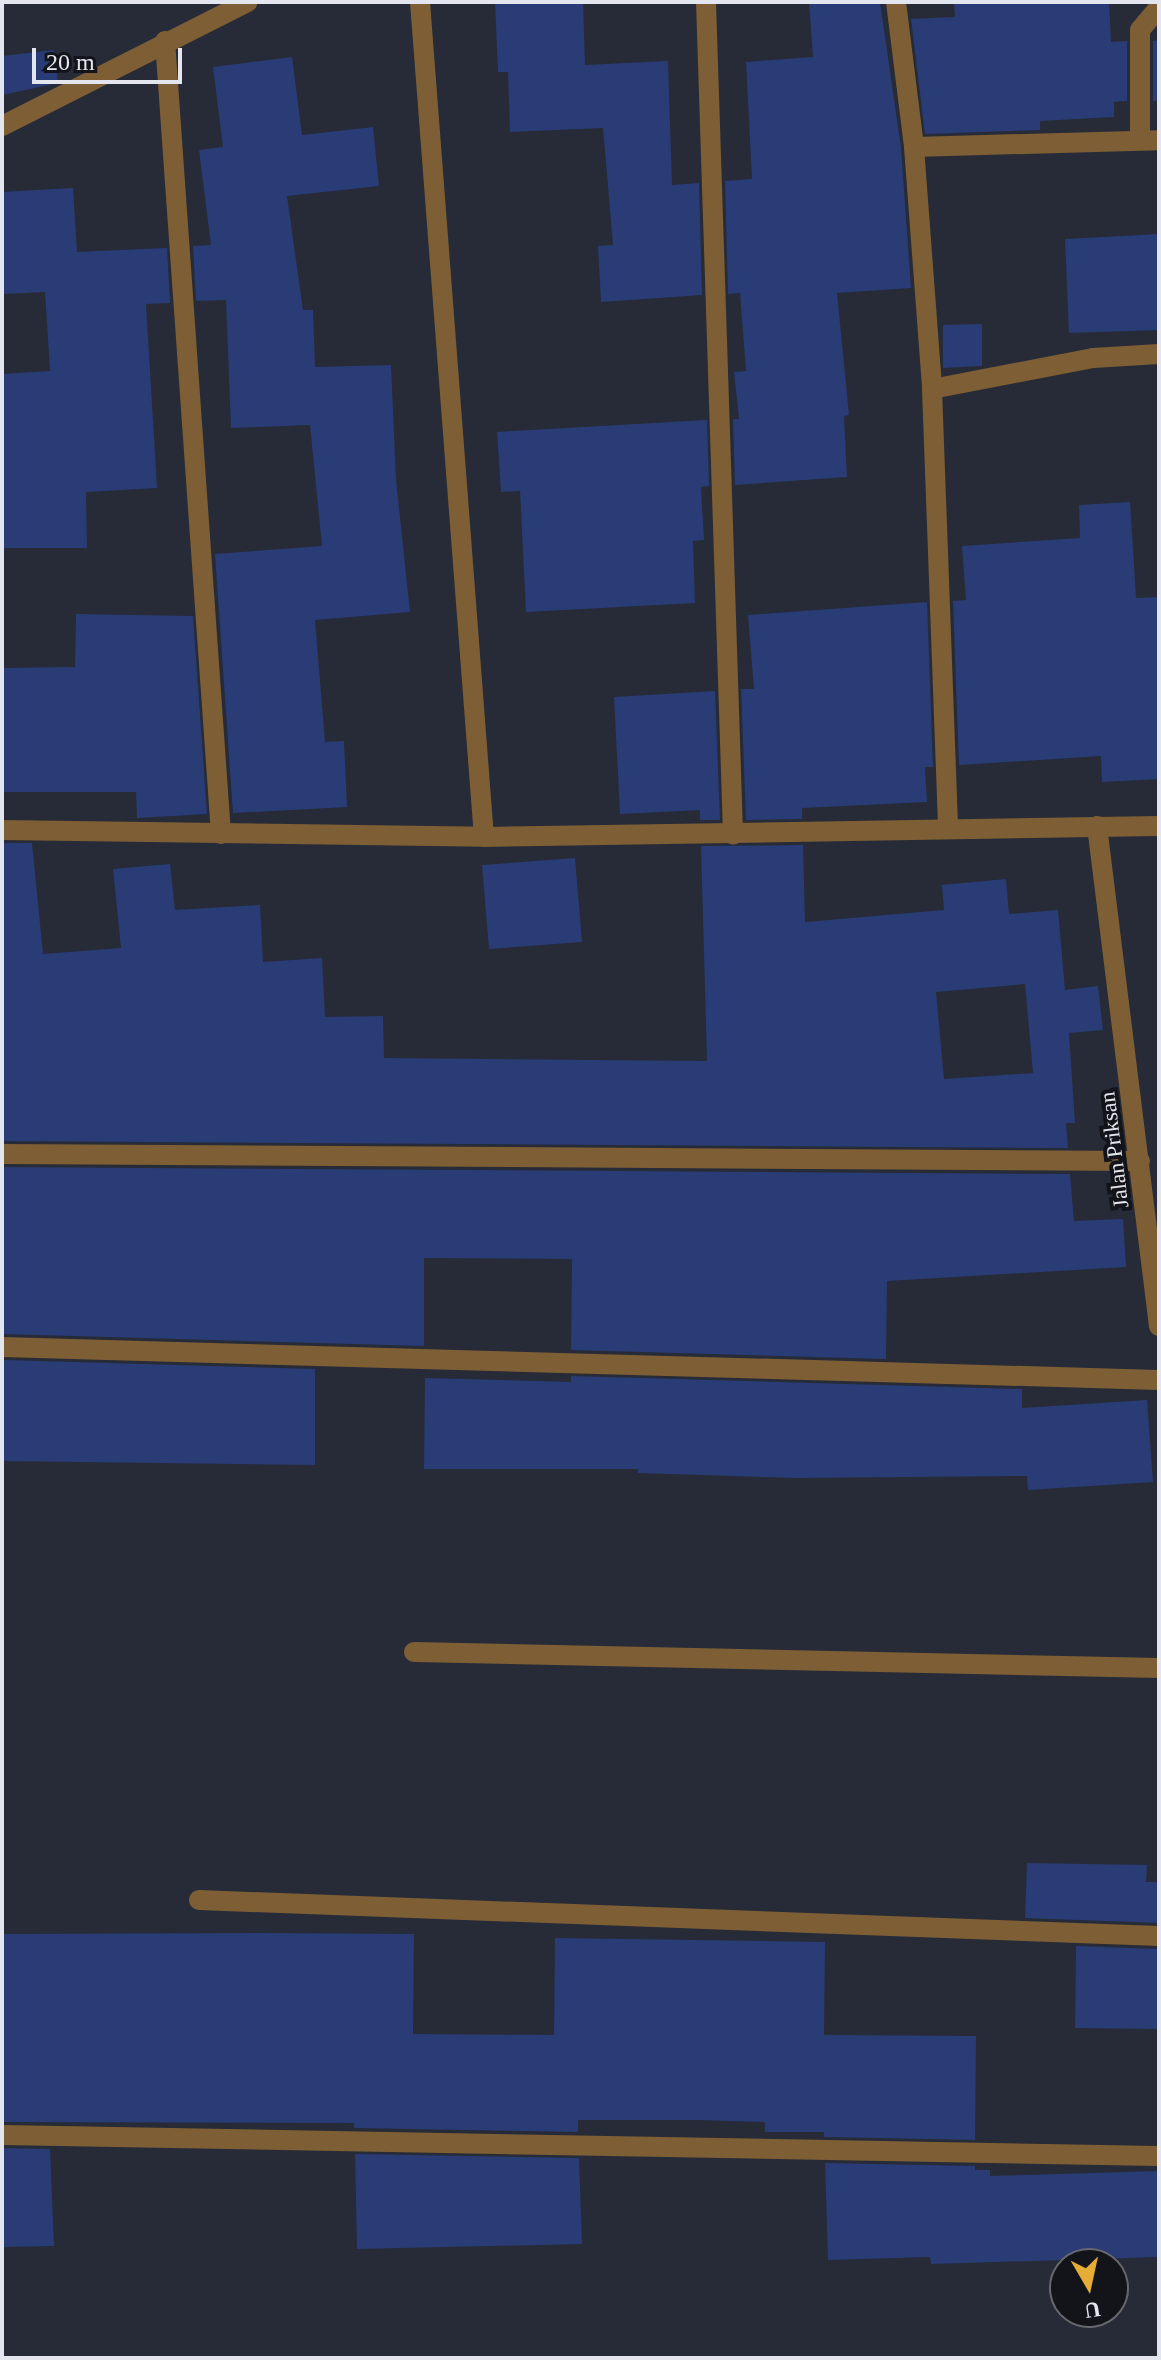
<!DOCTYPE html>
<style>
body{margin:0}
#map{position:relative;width:1161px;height:2360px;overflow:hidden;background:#262b37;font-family:"Times New Roman",serif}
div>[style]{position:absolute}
.building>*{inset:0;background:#293c75}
.minor>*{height:20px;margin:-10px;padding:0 10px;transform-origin:10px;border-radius:10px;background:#7e5e34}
span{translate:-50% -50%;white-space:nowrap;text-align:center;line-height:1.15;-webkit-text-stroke:8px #121419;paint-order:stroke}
.street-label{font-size:22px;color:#e3e6ee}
.frame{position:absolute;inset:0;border:4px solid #e3e6ee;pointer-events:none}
.north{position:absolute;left:1049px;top:2248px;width:80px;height:80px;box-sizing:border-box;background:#121419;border:2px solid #66686e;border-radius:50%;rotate:171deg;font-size:22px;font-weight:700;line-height:32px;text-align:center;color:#e3e6ee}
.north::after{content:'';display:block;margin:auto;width:28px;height:36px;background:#e5ad35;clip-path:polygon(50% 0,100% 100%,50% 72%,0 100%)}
.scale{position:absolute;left:32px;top:48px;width:150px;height:36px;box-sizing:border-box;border:4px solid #e3e6ee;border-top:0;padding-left:10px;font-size:24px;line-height:28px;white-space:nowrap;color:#e3e6ee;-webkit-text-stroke:6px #121419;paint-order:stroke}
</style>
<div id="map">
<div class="building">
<i style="clip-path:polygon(495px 2px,583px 2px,585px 65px,668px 61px,672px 185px,699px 183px,702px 295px,601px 302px,598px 246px,613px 245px,603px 128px,510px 132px,508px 72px,498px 72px)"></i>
<i style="clip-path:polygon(809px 2px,880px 2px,901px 148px,911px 288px,837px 293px,849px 415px,844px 416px,847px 477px,735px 485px,733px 419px,739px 419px,734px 372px,746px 371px,740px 293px,728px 294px,725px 181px,752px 179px,746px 62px,813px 57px)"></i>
<i style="clip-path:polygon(954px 2px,1109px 2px,1111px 42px,1127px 41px,1127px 101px,1114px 102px,1114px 117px,1040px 121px,1040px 130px,925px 134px,911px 19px,955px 17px)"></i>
<i style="clip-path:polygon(1159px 40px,1159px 101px,1153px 101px,1153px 41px)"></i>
<i style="clip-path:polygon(54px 50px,58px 83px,2px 95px,2px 56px)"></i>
<i style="clip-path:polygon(292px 57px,302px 135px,373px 127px,379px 186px,287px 196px,303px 310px,313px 310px,315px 367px,391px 365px,396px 480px,410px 612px,315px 620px,325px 742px,344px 741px,347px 807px,233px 813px,215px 554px,322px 546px,310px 425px,231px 428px,226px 300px,196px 301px,193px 246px,211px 245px,199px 150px,223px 147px,213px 67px)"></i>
<i style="clip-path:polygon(73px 188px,77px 252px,167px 248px,170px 303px,146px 304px,157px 488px,86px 492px,87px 548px,2px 548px,2px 374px,50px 371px,45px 292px,2px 294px,2px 192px)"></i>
<i style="clip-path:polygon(1159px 234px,1159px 330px,1069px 333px,1065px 239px)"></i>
<i style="clip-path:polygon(982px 324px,982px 366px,943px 368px,943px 325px)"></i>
<i style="clip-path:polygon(707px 420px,709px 486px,701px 487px,704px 540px,693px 541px,695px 603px,526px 612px,520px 491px,501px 492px,497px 432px)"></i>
<i style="clip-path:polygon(1130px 502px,1136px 598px,1159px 597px,1159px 779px,1102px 782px,1101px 756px,959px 765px,953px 601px,966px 600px,962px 546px,1080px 538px,1079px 505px)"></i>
<i style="clip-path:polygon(927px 602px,933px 767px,925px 767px,927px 802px,802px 808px,802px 819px,746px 820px,741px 689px,754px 689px,748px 615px)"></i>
<i style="clip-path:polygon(76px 614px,193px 616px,207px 814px,137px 818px,136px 792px,2px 792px,2px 668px,75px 667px)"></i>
<i style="clip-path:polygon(715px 691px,720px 820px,700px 820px,700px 810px,620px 814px,614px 697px)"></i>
<i style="clip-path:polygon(evenodd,2px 843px,32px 843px,43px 954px,121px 948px,113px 869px,170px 864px,175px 910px,260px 905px,263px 962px,322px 958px,325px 1017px,383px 1016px,384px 1058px,707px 1061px,701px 846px,803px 845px,805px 922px,944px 910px,942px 885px,1006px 879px,1009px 914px,1058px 910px,1065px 990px,1098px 986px,1103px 1030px,1069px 1033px,1075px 1123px,1066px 1123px,1068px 1148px,2px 1141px,2px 843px,1025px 984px,1033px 1073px,944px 1079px,936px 992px,1025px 984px)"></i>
<i style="clip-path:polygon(575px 858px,582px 942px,489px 949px,482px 865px)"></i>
<i style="clip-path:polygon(2px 1167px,1070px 1174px,1074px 1221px,1123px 1219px,1126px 1267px,887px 1281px,886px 1359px,571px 1350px,572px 1259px,424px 1258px,424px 1346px,2px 1334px)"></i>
<i style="clip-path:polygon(4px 1360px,315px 1369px,315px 1465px,3px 1461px)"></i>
<i style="clip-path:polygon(571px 1376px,1022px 1389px,1022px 1408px,1147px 1400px,1153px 1482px,1028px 1490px,1027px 1476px,795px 1478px,638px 1473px,638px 1469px,424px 1469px,425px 1378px,571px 1382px)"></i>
<i style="clip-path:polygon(1027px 1863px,1147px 1865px,1146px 1882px,1159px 1882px,1159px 1923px,1025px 1918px)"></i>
<i style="clip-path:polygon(265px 1933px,414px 1934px,413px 2034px,554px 2035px,555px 1938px,825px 1942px,824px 2035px,976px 2036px,975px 2140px,824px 2137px,824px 2132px,765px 2132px,765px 2122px,697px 2120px,578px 2120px,578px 2132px,354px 2128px,354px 2123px,2px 2122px,2px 1934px)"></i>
<i style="clip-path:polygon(1076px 1946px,1159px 1949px,1159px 2029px,1075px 2028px)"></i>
<i style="clip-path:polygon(2px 2148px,50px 2149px,54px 2246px,2px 2247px)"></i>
<i style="clip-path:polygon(355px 2154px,579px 2158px,582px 2244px,357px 2249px)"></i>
<i style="clip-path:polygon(825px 2163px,975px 2166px,975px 2170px,990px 2170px,990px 2176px,1159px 2171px,1159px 2257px,931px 2264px,930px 2257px,828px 2260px)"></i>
</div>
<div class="minor">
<i style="left:420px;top:2px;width:837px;rotate:85.62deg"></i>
<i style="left:706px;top:2px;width:833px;rotate:88.14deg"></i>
<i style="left:896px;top:2px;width:146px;rotate:82.9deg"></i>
<i style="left:914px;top:147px;width:243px;rotate:85.7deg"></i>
<i style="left:932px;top:389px;width:438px;rotate:87.9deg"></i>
<i style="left:165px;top:41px;width:795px;rotate:85.96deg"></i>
<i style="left:2px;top:126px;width:275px;rotate:-26.8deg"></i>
<i style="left:1140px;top:140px;width:110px;rotate:-90deg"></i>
<i style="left:1140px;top:30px;width:30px;rotate:-50deg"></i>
<i style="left:914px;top:147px;width:245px;rotate:-1.6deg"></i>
<i style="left:932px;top:389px;width:164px;rotate:-10.9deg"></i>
<i style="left:1093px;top:358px;width:66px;rotate:-3.5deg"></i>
<i style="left:1097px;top:826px;width:504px;rotate:82.93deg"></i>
<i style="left:2px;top:830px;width:482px;rotate:0.8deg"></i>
<i style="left:484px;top:837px;width:675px;rotate:-0.93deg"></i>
<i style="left:2px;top:1154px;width:1138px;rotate:0.35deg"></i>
<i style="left:2px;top:1347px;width:1157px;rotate:1.63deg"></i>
<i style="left:414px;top:1652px;width:745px;rotate:1.23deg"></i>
<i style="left:199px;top:1900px;width:961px;rotate:2.15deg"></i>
<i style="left:2px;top:2135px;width:1157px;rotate:1.04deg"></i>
</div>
<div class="street-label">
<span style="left:1114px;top:1150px;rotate:-97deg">Jalan Priksan</span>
</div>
<div class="frame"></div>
<div class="north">U</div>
<div class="scale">20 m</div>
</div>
